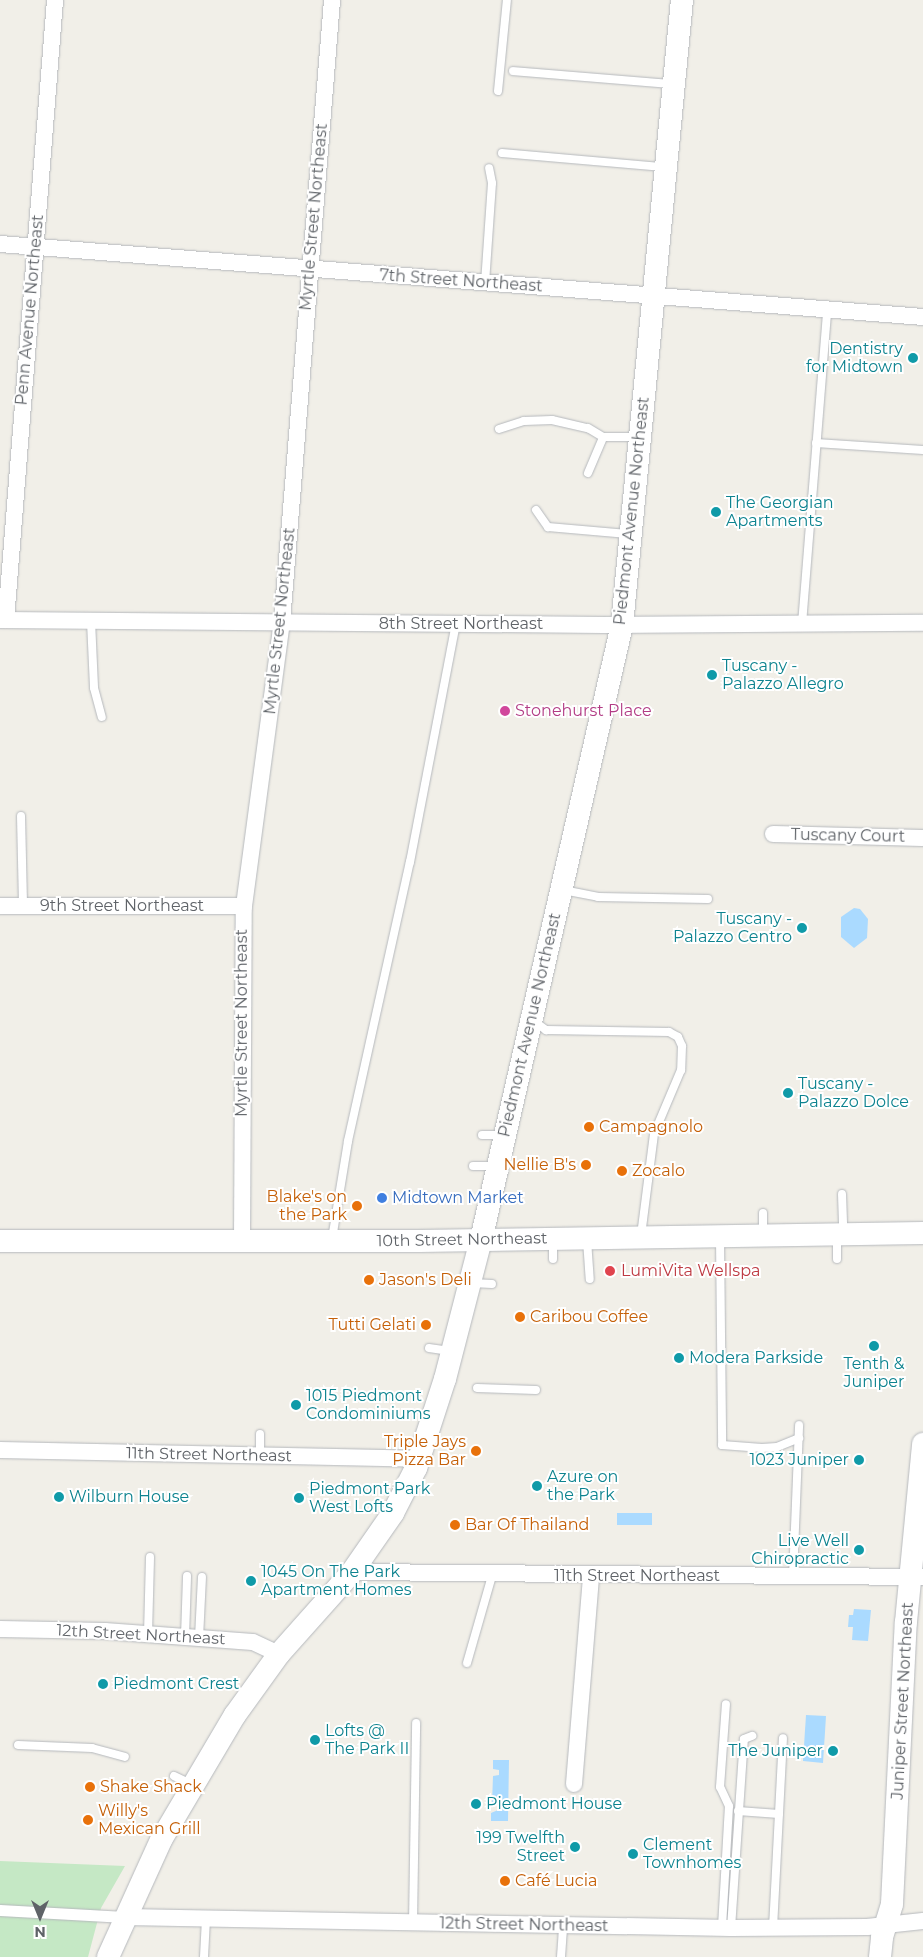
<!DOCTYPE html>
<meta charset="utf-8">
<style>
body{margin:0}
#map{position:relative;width:923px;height:1957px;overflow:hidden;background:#f1efe8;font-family:Montserrat,sans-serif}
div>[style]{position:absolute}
.green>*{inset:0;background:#c5e8c5}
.water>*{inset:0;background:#aadaff}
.roads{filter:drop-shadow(0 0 1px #b5b8bc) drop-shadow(0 0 1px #b5b8bc)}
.service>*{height:8px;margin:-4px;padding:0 4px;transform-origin:4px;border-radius:4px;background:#fff}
.pedestrian>*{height:11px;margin:-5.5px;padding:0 5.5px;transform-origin:5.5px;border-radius:5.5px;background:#fff}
.minor>*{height:16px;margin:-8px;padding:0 8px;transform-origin:8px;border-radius:8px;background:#fff}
.secondary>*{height:22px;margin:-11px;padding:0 11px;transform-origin:11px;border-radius:11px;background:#fff}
.dots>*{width:14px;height:14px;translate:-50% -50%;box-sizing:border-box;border:2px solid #fff;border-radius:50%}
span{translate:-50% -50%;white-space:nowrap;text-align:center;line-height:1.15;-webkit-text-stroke:4px #fff;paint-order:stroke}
.street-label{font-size:16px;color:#5f6368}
.culture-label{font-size:16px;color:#0d838f}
.right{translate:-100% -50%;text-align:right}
.left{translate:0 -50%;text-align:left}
.hotel-label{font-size:16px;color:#b23c85}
.food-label{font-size:16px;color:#c56008}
.shop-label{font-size:16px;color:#366cbe}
.health-label{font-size:16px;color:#be3a42}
.north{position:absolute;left:15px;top:1892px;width:50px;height:50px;-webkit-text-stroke:4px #fff;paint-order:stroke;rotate:180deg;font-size:14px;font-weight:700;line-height:20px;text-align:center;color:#5f6368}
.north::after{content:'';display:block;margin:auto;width:18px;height:22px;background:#5f6368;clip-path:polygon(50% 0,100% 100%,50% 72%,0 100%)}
</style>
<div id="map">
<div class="green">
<i style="clip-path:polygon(0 1861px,125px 1866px,101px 1908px,88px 1957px,0 1957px)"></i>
</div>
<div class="water">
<i style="clip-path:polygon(854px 908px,860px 909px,868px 919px,867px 938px,854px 948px,841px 937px,841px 917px)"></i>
<i style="clip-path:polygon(617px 1513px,652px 1513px,652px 1525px,617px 1525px)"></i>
<i style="clip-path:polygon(854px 1609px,871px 1610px,868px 1641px,852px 1640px,853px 1627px,848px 1627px,849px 1615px,853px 1615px)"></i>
<i style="clip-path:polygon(806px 1715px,826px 1716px,823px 1763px,803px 1761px)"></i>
<i style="clip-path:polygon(493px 1760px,509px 1760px,508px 1821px,491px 1821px,491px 1813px,498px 1810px,498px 1805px,492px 1804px,493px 1776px,499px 1775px,499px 1770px,493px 1769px)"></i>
</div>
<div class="roads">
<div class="service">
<i style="left:513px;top:71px;width:160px;rotate:4.7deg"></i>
<i style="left:498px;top:91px;width:91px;rotate:-84.4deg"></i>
<i style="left:502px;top:153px;width:162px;rotate:5deg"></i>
<i style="left:485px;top:283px;width:100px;rotate:-86deg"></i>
<i style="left:492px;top:183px;width:15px;rotate:-101deg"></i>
<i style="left:499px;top:429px;width:26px;rotate:-18deg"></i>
<i style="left:524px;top:421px;width:28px;rotate:-2deg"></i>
<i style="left:552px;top:420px;width:37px;rotate:13deg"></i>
<i style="left:588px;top:428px;width:17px;rotate:31deg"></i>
<i style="left:816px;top:443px;width:107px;rotate:3.7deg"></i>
<i style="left:588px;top:473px;width:39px;rotate:-67deg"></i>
<i style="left:603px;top:437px;width:36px"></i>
<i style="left:536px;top:510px;width:21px;rotate:55deg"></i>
<i style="left:548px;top:527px;width:80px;rotate:5deg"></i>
<i style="left:91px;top:621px;width:67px;rotate:87.4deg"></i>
<i style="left:94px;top:688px;width:30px;rotate:75deg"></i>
<i style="left:802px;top:624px;width:315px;rotate:-85.4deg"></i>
<i style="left:21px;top:816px;width:90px;rotate:88.7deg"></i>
<i style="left:563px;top:890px;width:36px;rotate:11deg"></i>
<i style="left:598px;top:897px;width:110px;rotate:1deg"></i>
<i style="left:535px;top:1022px;width:14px;rotate:36deg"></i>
<i style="left:546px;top:1030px;width:123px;rotate:0.9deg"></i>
<i style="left:669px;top:1032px;width:10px;rotate:29deg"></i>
<i style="left:678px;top:1037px;width:10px;rotate:66deg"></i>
<i style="left:682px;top:1046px;width:24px;rotate:92deg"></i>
<i style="left:681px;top:1070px;width:69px;rotate:112.9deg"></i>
<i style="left:654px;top:1134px;width:103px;rotate:97.3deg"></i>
<i style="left:482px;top:1135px;width:21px"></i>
<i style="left:473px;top:1166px;width:23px"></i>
<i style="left:842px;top:1194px;width:37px;rotate:88deg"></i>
<i style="left:763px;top:1234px;width:21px;rotate:-90deg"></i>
<i style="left:720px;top:1238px;width:207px;rotate:89.4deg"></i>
<i style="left:722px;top:1445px;width:40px;rotate:4.3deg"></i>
<i style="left:762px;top:1448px;width:15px;rotate:-4deg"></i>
<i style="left:777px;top:1447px;width:24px;rotate:-22deg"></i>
<i style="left:332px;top:1239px;width:99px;rotate:-80.7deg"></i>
<i style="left:348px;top:1141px;width:286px;rotate:-77.5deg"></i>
<i style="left:410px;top:862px;width:242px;rotate:-79.1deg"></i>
<i style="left:587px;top:1240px;width:39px;rotate:86deg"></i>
<i style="left:553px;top:1259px;width:18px;rotate:-90deg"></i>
<i style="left:837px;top:1259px;width:24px;rotate:-90deg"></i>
<i style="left:472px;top:1283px;width:20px;rotate:3deg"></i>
<i style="left:429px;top:1348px;width:21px;rotate:8deg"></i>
<i style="left:477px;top:1388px;width:59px;rotate:1.9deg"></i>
<i style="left:260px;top:1456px;width:22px;rotate:-90deg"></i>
<i style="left:793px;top:1577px;width:152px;rotate:-87.7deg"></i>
<i style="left:148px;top:1634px;width:77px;rotate:-88.5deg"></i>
<i style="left:185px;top:1637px;width:61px;rotate:-88.1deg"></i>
<i style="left:199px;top:1638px;width:61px;rotate:-87.2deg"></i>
<i style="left:467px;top:1663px;width:91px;rotate:-74deg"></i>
<i style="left:18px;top:1745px;width:74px;rotate:2.3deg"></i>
<i style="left:92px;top:1748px;width:34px;rotate:15deg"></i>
<i style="left:174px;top:1776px;width:19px;rotate:25deg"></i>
<i style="left:738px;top:1811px;width:41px;rotate:4.2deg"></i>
<i style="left:413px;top:1923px;width:200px;rotate:-89.1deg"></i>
<i style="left:722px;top:1927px;width:121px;rotate:-86.7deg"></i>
<i style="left:729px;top:1806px;width:21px;rotate:-115deg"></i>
<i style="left:720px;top:1787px;width:83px;rotate:-85.9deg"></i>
<i style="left:731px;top:1928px;width:189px;rotate:-86.1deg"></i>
<i style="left:744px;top:1739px;width:9px;rotate:-21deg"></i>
<i style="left:773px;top:1928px;width:190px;rotate:-87deg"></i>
<i style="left:204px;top:1957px;width:39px;rotate:-87deg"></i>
<i style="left:561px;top:1957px;width:32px;rotate:-86deg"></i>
</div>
<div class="pedestrian">
<i style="left:0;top:1910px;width:125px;rotate:3.2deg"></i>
</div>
<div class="minor">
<i style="left:0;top:244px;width:926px;rotate:4.52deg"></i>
<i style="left:0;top:620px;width:604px;rotate:0.47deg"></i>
<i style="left:604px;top:625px;width:319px;rotate:-0.4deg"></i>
<i style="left:6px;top:620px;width:622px;rotate:-85.48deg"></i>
<i style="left:773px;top:834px;width:150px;rotate:1.5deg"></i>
<i style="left:0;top:906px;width:244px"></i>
<i style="left:242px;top:1241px;width:335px;rotate:-89.7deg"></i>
<i style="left:244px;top:906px;width:287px;rotate:-82.4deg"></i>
<i style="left:282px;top:622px;width:624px;rotate:-85.4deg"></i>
<i style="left:0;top:1450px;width:419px;rotate:1.2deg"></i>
<i style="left:352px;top:1572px;width:571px;rotate:0.5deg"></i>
<i style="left:0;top:1629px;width:105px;rotate:1.1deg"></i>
<i style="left:105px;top:1631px;width:148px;rotate:4.3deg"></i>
<i style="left:253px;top:1642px;width:29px;rotate:25deg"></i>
<i style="left:574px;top:1784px;width:209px;rotate:-85.3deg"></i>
<i style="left:125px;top:1917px;width:606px;rotate:1.04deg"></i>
<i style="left:731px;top:1928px;width:136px;rotate:-0.4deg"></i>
<i style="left:867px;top:1927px;width:56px;rotate:-6.1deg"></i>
</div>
<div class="secondary">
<i style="left:0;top:1241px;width:419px"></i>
<i style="left:419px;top:1241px;width:504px;rotate:-0.91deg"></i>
<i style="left:108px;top:1957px;width:128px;rotate:-65.6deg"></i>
<i style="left:161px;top:1840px;width:145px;rotate:-59.4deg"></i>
<i style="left:235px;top:1715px;width:75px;rotate:-54.2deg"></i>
<i style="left:279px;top:1654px;width:110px;rotate:-48.3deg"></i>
<i style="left:352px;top:1572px;width:72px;rotate:-55.2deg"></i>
<i style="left:393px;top:1513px;width:51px;rotate:-62.9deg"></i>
<i style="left:416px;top:1468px;width:94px;rotate:-72deg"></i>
<i style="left:445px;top:1379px;width:144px;rotate:-75.5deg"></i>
<i style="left:481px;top:1240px;width:631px;rotate:-77.09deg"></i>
<i style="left:622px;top:625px;width:628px;rotate:-84.52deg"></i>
<i style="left:880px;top:1957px;width:20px;rotate:-84deg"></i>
<i style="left:882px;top:1937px;width:34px;rotate:-73deg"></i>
<i style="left:892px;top:1904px;width:282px;rotate:-87.2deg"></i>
<i style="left:906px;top:1622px;width:179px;rotate:-84.5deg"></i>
</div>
</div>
<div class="dots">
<i style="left:913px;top:358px;background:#0f9aa8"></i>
<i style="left:716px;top:512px;background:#0f9aa8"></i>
<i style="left:712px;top:675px;background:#0f9aa8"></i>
<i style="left:505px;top:711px;background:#d1479c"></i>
<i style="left:802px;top:928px;background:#0f9aa8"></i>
<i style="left:788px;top:1093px;background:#0f9aa8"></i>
<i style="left:589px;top:1127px;background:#e8710a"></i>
<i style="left:586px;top:1165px;background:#e8710a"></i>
<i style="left:622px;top:1171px;background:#e8710a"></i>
<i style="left:382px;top:1198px;background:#3f7fe0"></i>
<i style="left:357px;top:1206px;background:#e8710a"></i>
<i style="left:610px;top:1271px;background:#e0444e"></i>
<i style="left:369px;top:1280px;background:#e8710a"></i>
<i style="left:520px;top:1317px;background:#e8710a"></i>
<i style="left:426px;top:1325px;background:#e8710a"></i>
<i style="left:874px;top:1346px;background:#0f9aa8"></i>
<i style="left:679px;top:1358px;background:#0f9aa8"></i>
<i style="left:296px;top:1405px;background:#0f9aa8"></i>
<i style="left:476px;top:1451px;background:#e8710a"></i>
<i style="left:859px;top:1460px;background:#0f9aa8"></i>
<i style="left:537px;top:1486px;background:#0f9aa8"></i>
<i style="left:59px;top:1497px;background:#0f9aa8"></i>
<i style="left:299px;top:1498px;background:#0f9aa8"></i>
<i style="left:455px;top:1525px;background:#e8710a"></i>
<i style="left:859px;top:1550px;background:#0f9aa8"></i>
<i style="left:251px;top:1581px;background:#0f9aa8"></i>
<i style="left:103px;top:1684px;background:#0f9aa8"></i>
<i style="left:315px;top:1740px;background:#0f9aa8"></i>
<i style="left:833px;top:1751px;background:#0f9aa8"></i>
<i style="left:90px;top:1787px;background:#e8710a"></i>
<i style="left:476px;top:1804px;background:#0f9aa8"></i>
<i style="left:88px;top:1820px;background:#e8710a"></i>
<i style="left:575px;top:1847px;background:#0f9aa8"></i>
<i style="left:633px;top:1854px;background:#0f9aa8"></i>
<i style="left:505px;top:1881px;background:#e8710a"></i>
</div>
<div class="street-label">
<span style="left:314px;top:217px;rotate:-85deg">Myrtle Street Northeast</span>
<span style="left:461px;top:281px;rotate:4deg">7th Street Northeast</span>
<span style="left:30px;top:310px;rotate:-85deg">Penn Avenue Northeast</span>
<span style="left:632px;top:511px;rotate:-84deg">Piedmont Avenue Northeast</span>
<span style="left:280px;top:621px;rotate:-84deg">Myrtle Street Northeast</span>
<span style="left:461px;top:624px">8th Street Northeast</span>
<span style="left:848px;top:836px;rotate:1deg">Tuscany Court</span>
<span style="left:122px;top:906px">9th Street Northeast</span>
<span style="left:242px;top:1023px;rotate:-90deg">Myrtle Street Northeast</span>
<span style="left:530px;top:1025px;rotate:-77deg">Piedmont Avenue Northeast</span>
<span style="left:462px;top:1240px;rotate:-1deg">10th Street Northeast</span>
<span style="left:209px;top:1455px;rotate:1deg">11th Street Northeast</span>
<span style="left:637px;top:1576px">11th Street Northeast</span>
<span style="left:141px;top:1635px;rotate:3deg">12th Street Northeast</span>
<span style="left:903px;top:1701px;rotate:-87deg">Juniper Street Northeast</span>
<span style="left:524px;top:1925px;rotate:1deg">12th Street Northeast</span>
</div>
<div class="culture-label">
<span class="right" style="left:903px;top:358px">Dentistry<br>for Midtown</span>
<span class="left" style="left:726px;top:512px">The Georgian<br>Apartments</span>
<span class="left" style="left:722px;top:675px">Tuscany -<br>Palazzo Allegro</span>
<span class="right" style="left:792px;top:928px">Tuscany -<br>Palazzo Centro</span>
<span class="left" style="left:798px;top:1093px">Tuscany -<br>Palazzo Dolce</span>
<span class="left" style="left:689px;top:1358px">Modera Parkside</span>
<span style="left:874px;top:1373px">Tenth &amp;<br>Juniper</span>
<span class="left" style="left:306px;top:1405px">1015 Piedmont<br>Condominiums</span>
<span class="right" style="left:849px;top:1460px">1023 Juniper</span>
<span class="left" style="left:547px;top:1486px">Azure on<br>the Park</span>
<span class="left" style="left:309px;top:1498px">Piedmont Park<br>West Lofts</span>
<span class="left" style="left:69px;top:1497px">Wilburn House</span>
<span class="right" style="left:849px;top:1550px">Live Well<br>Chiropractic</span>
<span class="left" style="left:261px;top:1581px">1045 On The Park<br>Apartment Homes</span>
<span class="left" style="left:113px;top:1684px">Piedmont Crest</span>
<span class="left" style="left:325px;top:1740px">Lofts @<br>The Park II</span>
<span class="right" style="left:823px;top:1751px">The Juniper</span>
<span class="left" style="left:486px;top:1804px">Piedmont House</span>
<span class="right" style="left:565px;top:1847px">199 Twelfth<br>Street</span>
<span class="left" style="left:643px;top:1854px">Clement<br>Townhomes</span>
</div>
<div class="hotel-label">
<span class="left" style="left:515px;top:711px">Stonehurst Place</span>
</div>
<div class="food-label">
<span class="left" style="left:599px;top:1127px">Campagnolo</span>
<span class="right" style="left:576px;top:1165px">Nellie B's</span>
<span class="left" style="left:632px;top:1171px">Zocalo</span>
<span class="right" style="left:347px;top:1206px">Blake's on<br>the Park</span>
<span class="left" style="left:379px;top:1280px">Jason's Deli</span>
<span class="left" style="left:530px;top:1317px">Caribou Coffee</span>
<span class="right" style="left:416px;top:1325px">Tutti Gelati</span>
<span class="right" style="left:466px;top:1451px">Triple Jays<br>Pizza Bar</span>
<span class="left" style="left:465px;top:1525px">Bar Of Thailand</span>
<span class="left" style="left:100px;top:1787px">Shake Shack</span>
<span class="left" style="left:98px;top:1820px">Willy's<br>Mexican Grill</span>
<span class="left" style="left:515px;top:1881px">Café Lucia</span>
</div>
<div class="shop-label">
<span class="left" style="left:392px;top:1198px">Midtown Market</span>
</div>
<div class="health-label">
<span class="left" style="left:621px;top:1271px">LumiVita Wellspa</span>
</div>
<div class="north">N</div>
</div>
